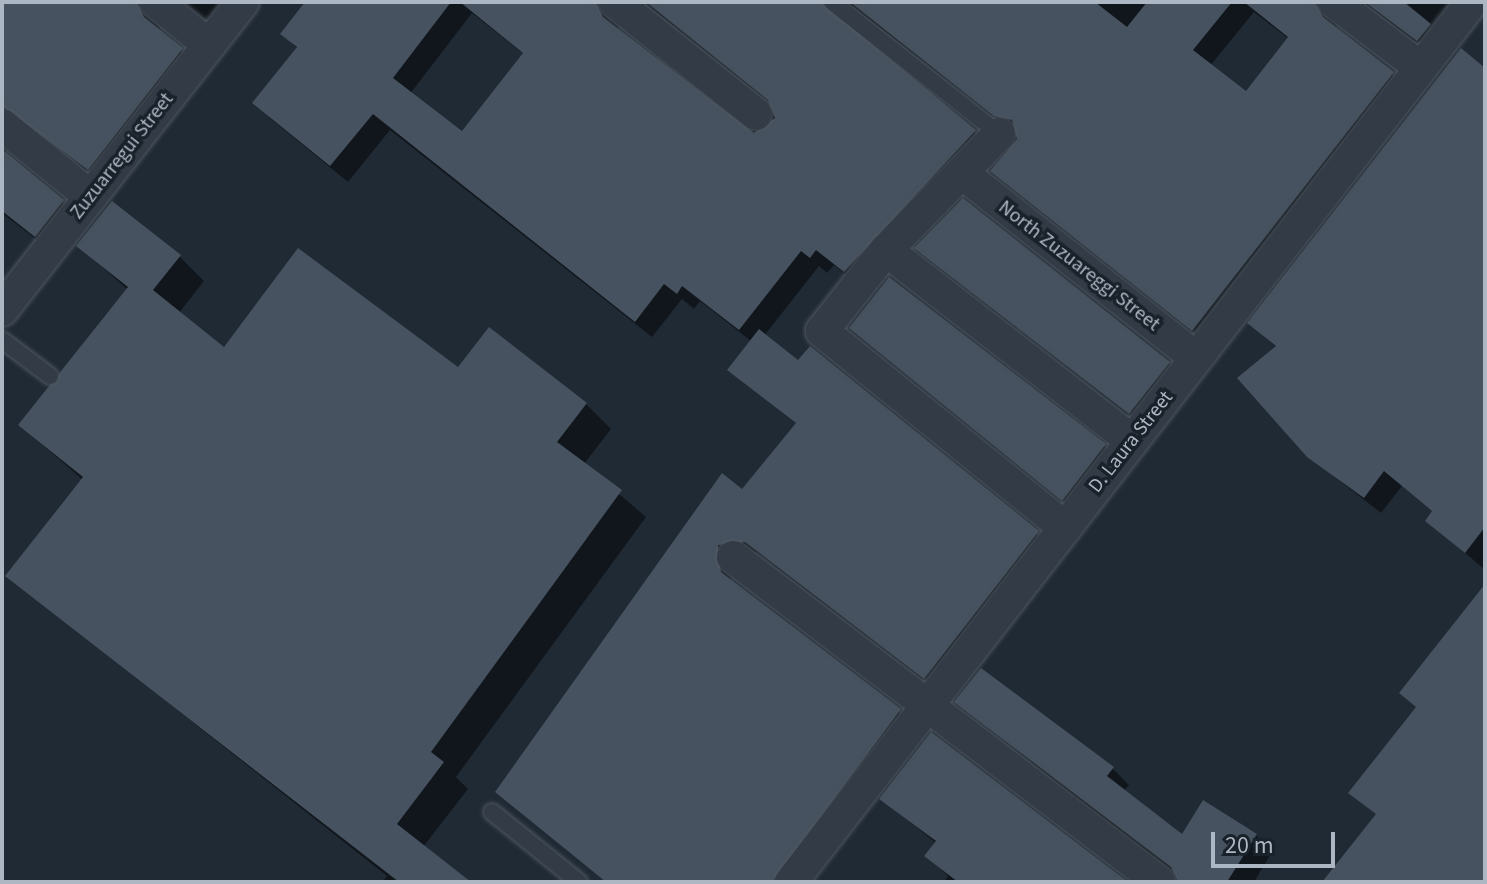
<!DOCTYPE html>
<style>
body{margin:0}
#map{position:relative;width:1487px;height:884px;overflow:hidden;background:#202a35;font-family:"Source Sans 3",sans-serif}
div>[style]{position:absolute}
.shadow>*{inset:0;background:#0007}
.building>*{inset:0;background:#46525f}
.roads{filter:drop-shadow(0 0 2px #4e5761) drop-shadow(0 0 2px #4e5761)}
.lane>*{height:16px;margin:-8px;padding:0 8px;transform-origin:8px;border-radius:8px;background:#333c46}
.street>*{height:32px;margin:-16px;padding:0 16px;transform-origin:16px;border-radius:16px;background:#333c46}
span{translate:-50% -50%;white-space:nowrap;text-align:center;line-height:1.15;-webkit-text-stroke:7px #19212a;paint-order:stroke}
.street-label{font-size:20px;color:#adb7c3}
.frame{position:absolute;inset:0;border:4px solid #adb7c3;pointer-events:none}
.scale{position:absolute;left:1211px;top:832px;width:124px;height:36px;box-sizing:border-box;border:4px solid #adb7c3;border-top:0;padding-left:10px;font-size:24px;line-height:28px;white-space:nowrap;color:#adb7c3;-webkit-text-stroke:6px #19212a;paint-order:stroke}
</style>
<div id="map">
<div class="shadow">
<i style="clip-path:polygon(2px 2px,175px 2px,158px 8px,160px 32px,199px 67px,106px 186px,33px 127px,5px 130px,6px 155px,81px 219px,54px 253px,2px 213px)"></i>
<i style="clip-path:polygon(181px 2px,252px 2px,225px 35px)"></i>
<i style="clip-path:polygon(evenodd,307px 2px,1456px 2px,1435px 57px,1363px 2px,1334px 8px,1337px 31px,1410px 90px,1210px 346px,992px 171px,1017px 133px,853px 7px,839px 13px,841px 25px,992px 148px,862px 287px,834px 265px,827px 273px,819px 266px,764px 336px,1048px 543px,935px 688px,757px 552px,728px 555px,731px 582px,910px 721px,790px 882px,607px 882px,497px 792px,797px 424px,740px 380px,751px 341px,700px 301px,694px 309px,682px 299px,652px 337px,390px 130px,348px 182px,271px 119px,255px 102px,298px 49px,283px 34px,307px 2px,645px 3px,771px 103px,772px 128px,744px 131px,619px 32px,615px 7px,645px 3px,307px 2px,1254px 12px,1289px 39px,1246px 94px,1210px 66px,1254px 12px,307px 2px,472px 13px,524px 54px,462px 134px,410px 94px,472px 13px)"></i>
<i style="clip-path:polygon(1485px 63px,1485px 570px,1428px 521px,1434px 513px,1402px 486px,1381px 513px,1308px 456px,1277px 348px,1250px 323px)"></i>
<i style="clip-path:polygon(79px 246px,179px 256px,204px 281px,179px 313px,224px 350px,458px 370px,586px 404px,611px 429px,584px 464px,646px 517px,456px 777px,468px 789px,423px 847px,467px 882px,382px 882px,387px 876px,8px 576px,83px 480px,20px 425px,128px 290px)"></i>
<i style="clip-path:polygon(917px 248px,1168px 363px,1180px 375px,1142px 425px)"></i>
<i style="clip-path:polygon(851px 328px,1104px 446px,1116px 458px,1075px 511px)"></i>
<i style="clip-path:polygon(957px 702px,1112px 768px,1129px 785px,1124px 791px,1183px 837px,1256px 835px,1272px 852px,1254px 882px,1179px 882px)"></i>
<i style="clip-path:polygon(882px 799px,1124px 882px,944px 882px,948px 876px,927px 856px,936px 843px)"></i>
</div>
<div class="building">
<i style="clip-path:polygon(2px 2px,137px 2px,144px 17px,183px 48px,88px 170px,2px 106px)"></i>
<i style="clip-path:polygon(305px 2px,451px 2px,393px 78px,462px 131px,523px 53px,460px 2px,596px 2px,603px 17px,754px 133px,775px 118px,768px 100px,646px 2px,821px 2px,976px 130px,844px 272px,816px 250px,810px 258px,801px 251px,739px 330px,682px 286px,677px 294px,664px 284px,635px 322px,373px 114px,330px 166px,252px 103px,297px 47px,280px 34px)"></i>
<i style="clip-path:polygon(850px 2px,1095px 2px,1127px 27px,1147px 2px,1232px 2px,1193px 50px,1246px 91px,1288px 37px,1244px 2px,1315px 2px,1323px 17px,1394px 72px,1192px 331px,990px 171px,1017px 139px,1012px 120px,994px 116px)"></i>
<i style="clip-path:polygon(1365px 2px,1404px 2px,1431px 24px,1417px 41px)"></i>
<i style="clip-path:polygon(1461px 48px,1485px 68px,1485px 527px,1465px 553px,1425px 521px,1432px 511px,1384px 471px,1364px 498px,1307px 457px,1237px 378px,1276px 346px,1247px 323px)"></i>
<i style="clip-path:polygon(2px 149px,64px 200px,35px 237px,2px 211px)"></i>
<i style="clip-path:polygon(963px 198px,1170px 362px,1129px 414px,914px 248px)"></i>
<i style="clip-path:polygon(112px 201px,181px 255px,153px 290px,224px 347px,298px 248px,458px 367px,489px 327px,587px 403px,557px 442px,622px 490px,431px 752px,444px 762px,397px 824px,471px 882px,399px 882px,5px 576px,83px 477px,18px 425px,128px 287px,76px 246px)"></i>
<i style="clip-path:polygon(889px 277px,1106px 444px,1062px 501px,849px 328px)"></i>
<i style="clip-path:polygon(759px 329px,798px 360px,810px 346px,1039px 531px,924px 679px,745px 542px,718px 545px,721px 572px,901px 709px,772px 882px,606px 882px,495px 792px,722px 473px,742px 489px,796px 423px,727px 370px)"></i>
<i style="clip-path:polygon(1485px 584px,1485px 882px,1322px 882px,1376px 814px,1348px 793px,1416px 707px,1399px 693px)"></i>
<i style="clip-path:polygon(981px 668px,1114px 767px,1107px 776px,1182px 834px,1203px 800px,1257px 834px,1227px 882px,1178px 882px,1171px 867px,954px 702px)"></i>
<i style="clip-path:polygon(931px 732px,1128px 882px,958px 882px,924px 856px,936px 841px,879px 799px)"></i>
</div>
<div class="roads">
<div class="lane">
<i style="left:832px;top:2px;width:213px;rotate:38.3deg"></i>
<i style="left:2px;top:340px;width:60px;rotate:36.9deg"></i>
<i style="left:492px;top:812px;width:112px;rotate:38.8deg"></i>
</div>
<div class="street">
<i style="left:156px;top:2px;width:68px;rotate:39.1deg"></i>
<i style="left:615px;top:2px;width:180px;rotate:38.5deg"></i>
<i style="left:1334px;top:2px;width:109px;rotate:37.2deg"></i>
<i style="left:2px;top:125px;width:114px;rotate:39deg"></i>
<i style="left:999px;top:134px;width:162px;rotate:134.2deg"></i>
<i style="left:886px;top:250px;width:311px;rotate:37.8deg"></i>
<i style="left:962px;top:173px;width:298px;rotate:38.3deg"></i>
<i style="left:886px;top:250px;width:103px;rotate:128.3deg"></i>
<i style="left:822px;top:331px;width:313px;rotate:39deg"></i>
<i style="left:2px;top:310px;width:391px;rotate:-52deg"></i>
<i style="left:733px;top:557px;width:536px;rotate:37.34deg"></i>
<i style="left:791px;top:882px;width:1113px;rotate:-52.27deg"></i>
</div>
</div>
<div class="street-label">
<span style="left:122px;top:156px;rotate:-52deg">Zuzuarregui Street</span>
<span style="left:1079px;top:266px;rotate:38deg">North Zuzuareggi Street</span>
<span style="left:1131px;top:442px;rotate:-52deg">D. Laura Street</span>
</div>
<div class="frame"></div>
<div class="scale">20 m</div>
</div>
